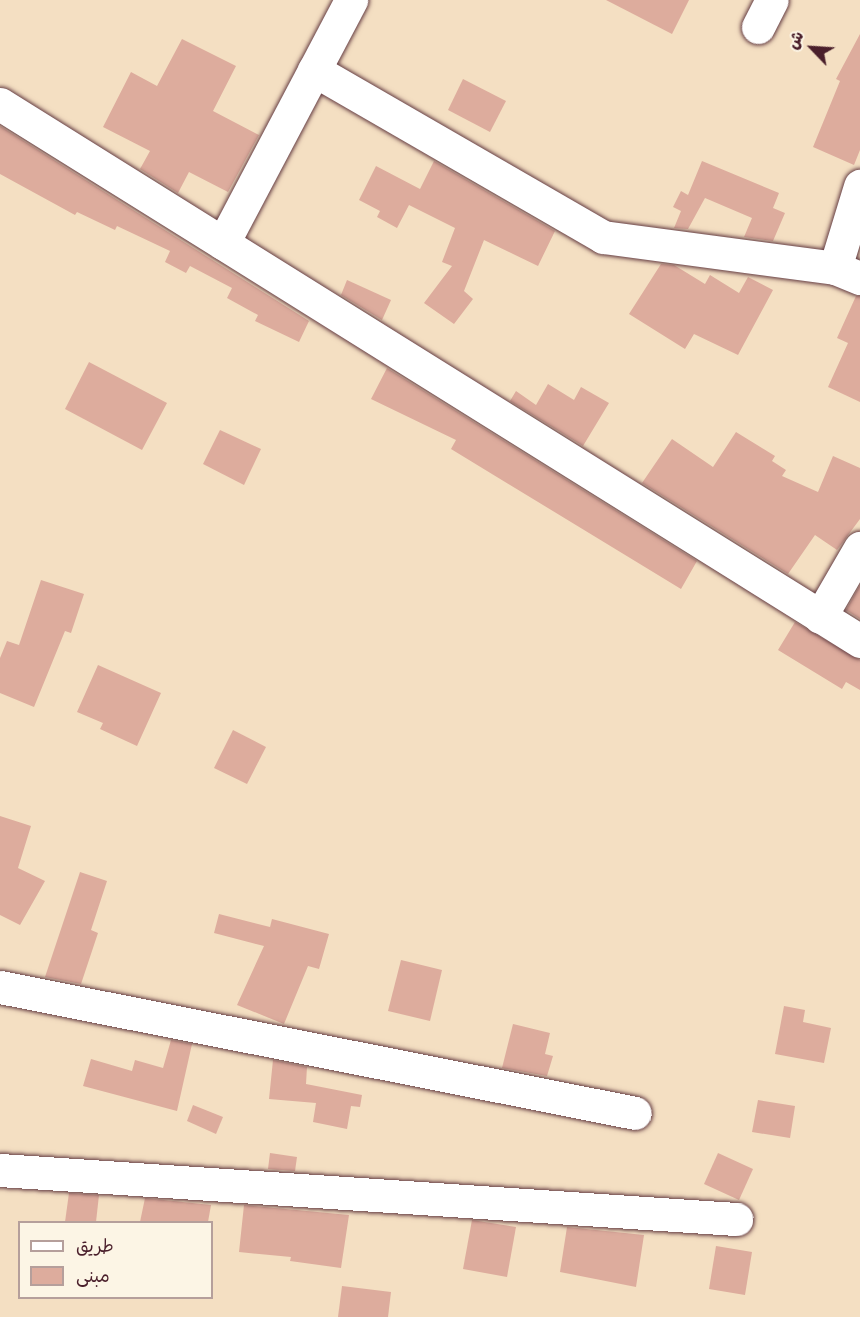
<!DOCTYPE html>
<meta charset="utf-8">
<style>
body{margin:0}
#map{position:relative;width:860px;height:1317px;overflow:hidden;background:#f4dfc2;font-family:Sriracha,"Playpen Sans Arabic",sans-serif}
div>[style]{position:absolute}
.building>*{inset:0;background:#ddac9d}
.roads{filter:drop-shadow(0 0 2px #643c42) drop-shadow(0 0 2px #643c42)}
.minor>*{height:33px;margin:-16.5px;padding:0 16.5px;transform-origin:16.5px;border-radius:16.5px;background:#fff}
span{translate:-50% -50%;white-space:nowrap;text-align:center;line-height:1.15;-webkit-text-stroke:4.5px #fcf5e5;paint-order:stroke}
.legend{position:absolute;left:18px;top:1221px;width:195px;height:78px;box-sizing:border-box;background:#fcf5e5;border:2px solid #b59f9b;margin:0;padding:8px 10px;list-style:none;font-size:18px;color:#4a1f2b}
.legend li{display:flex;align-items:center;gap:12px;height:30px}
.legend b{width:30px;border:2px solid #b59f9b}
.north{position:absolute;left:782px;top:18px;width:60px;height:60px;-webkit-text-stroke:4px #fcf5e5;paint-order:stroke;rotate:295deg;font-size:16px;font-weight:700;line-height:24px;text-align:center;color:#4a1f2b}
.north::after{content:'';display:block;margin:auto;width:21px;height:27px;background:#4a1f2b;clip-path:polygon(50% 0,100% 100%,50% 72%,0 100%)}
</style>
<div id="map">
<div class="building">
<i style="clip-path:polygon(606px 0,689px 0,672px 34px)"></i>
<i style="clip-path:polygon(860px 34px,860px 150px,854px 165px,813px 147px,840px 81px,836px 79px)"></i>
<i style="clip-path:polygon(182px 39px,236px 66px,213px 111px,259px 135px,228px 192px,189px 172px,178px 193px,140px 169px,150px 151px,103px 127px,131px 72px,157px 86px)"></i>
<i style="clip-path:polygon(463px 79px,506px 101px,490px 132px,448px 110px)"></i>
<i style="clip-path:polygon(0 126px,309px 321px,299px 342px,255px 321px,258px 315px,227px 298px,232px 288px,190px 266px,186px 273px,165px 262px,170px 251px,117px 226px,115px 230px,77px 212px,75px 215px,0 174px)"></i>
<i style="clip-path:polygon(434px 161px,555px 231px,538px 266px,484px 240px,464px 291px,473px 299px,454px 324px,424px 303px,452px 266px,442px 262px,455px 228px,409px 205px,397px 228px,377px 217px,380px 211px,359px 200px,376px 166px,420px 189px)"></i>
<i style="clip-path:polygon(702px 161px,779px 193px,773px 208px,785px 213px,773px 241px,744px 237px,752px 218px,705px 198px,688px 229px,674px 228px,681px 211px,673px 207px,681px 191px,688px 195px)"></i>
<i style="clip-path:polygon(661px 264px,674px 265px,705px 284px,710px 275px,739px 293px,748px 277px,773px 290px,738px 355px,694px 334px,685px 349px,629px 314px)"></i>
<i style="clip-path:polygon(347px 280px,391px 300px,382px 320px,341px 295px)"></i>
<i style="clip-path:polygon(856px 296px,860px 296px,860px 402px,828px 387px,848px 343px,837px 338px)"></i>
<i style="clip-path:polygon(89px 362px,167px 403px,142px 450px,65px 409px)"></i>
<i style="clip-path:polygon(387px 368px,697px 561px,681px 589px,451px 449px,456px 440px,371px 399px)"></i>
<i style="clip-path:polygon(548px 384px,574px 400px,581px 387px,609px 403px,583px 446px,510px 401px,516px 391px,536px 405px)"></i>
<i style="clip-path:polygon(220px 430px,261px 449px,244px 485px,203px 464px)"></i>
<i style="clip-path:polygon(736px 432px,775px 456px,772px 461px,786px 470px,782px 476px,818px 492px,833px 456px,860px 468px,860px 519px,837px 550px,815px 535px,788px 574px,642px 483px,672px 439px,713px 467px)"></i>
<i style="clip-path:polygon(41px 580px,84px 594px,71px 633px,65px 631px,34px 707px,0 693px,0 658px,7px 641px,19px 645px)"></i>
<i style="clip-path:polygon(860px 585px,860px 619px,846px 610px)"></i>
<i style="clip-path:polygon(795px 622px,860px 660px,860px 690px,846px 682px,842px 689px,778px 650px)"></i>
<i style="clip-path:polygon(98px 665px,161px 693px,137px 746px,100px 729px,103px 723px,77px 712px)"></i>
<i style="clip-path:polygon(233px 730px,266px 747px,247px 784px,214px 768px)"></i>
<i style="clip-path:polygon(0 816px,31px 826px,18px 868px,45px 881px,20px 925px,0 915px)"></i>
<i style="clip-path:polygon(80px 872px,107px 881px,91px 930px,98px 933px,81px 984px,45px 977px)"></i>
<i style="clip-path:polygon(219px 914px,270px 927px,272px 919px,329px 934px,319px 969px,308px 966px,284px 1024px,237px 1005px,264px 946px,214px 933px)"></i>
<i style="clip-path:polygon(401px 960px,442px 970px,430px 1021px,388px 1011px)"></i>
<i style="clip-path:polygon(784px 1006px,805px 1010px,803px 1022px,831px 1028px,824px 1063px,775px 1054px)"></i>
<i style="clip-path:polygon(513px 1024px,550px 1033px,545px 1054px,553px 1056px,547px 1076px,502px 1068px)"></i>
<i style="clip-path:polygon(171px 1040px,192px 1044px,177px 1111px,83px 1086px,91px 1059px,132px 1071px,135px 1060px,163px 1068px)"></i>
<i style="clip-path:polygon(273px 1060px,307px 1067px,306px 1084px,362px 1095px,360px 1107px,351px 1106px,347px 1129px,313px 1122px,316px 1103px,269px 1099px)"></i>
<i style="clip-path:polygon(758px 1100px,795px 1106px,790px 1138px,752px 1132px)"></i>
<i style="clip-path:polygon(193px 1105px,223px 1117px,216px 1134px,187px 1121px)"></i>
<i style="clip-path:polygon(270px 1153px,297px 1157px,295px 1171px,268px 1169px)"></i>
<i style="clip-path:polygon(718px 1153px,753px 1169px,739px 1200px,704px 1184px)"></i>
<i style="clip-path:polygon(69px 1193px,99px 1195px,96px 1222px,65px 1222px)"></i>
<i style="clip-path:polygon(145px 1198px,211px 1205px,208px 1222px,140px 1222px)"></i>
<i style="clip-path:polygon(244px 1205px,349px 1215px,341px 1268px,290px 1261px,291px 1257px,239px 1252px)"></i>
<i style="clip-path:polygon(472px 1220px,516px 1227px,507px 1277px,463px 1269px)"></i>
<i style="clip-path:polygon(567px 1227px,644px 1235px,636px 1287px,560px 1272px)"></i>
<i style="clip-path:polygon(716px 1246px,752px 1252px,745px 1295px,709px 1289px)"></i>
<i style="clip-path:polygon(342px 1286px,391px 1292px,388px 1317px,338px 1317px)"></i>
</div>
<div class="roads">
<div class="minor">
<i style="left:758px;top:27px;width:30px;rotate:-63deg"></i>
<i style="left:314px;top:70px;width:334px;rotate:30deg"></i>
<i style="left:603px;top:237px;width:234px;rotate:7.6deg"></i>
<i style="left:835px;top:268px;width:27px;rotate:22deg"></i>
<i style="left:0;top:104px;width:1014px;rotate:31.98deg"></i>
<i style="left:223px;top:243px;width:275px;rotate:-62.2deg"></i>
<i style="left:835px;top:268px;width:86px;rotate:-73deg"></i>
<i style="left:820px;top:617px;width:80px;rotate:-59.9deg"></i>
<i style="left:0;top:987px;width:647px;rotate:11.22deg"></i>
<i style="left:0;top:1170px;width:738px;rotate:3.81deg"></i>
</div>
</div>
<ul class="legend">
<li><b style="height:8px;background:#fff"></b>طريق</li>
<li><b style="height:16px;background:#ddac9d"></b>مبنى</li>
</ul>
<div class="north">ش</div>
</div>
